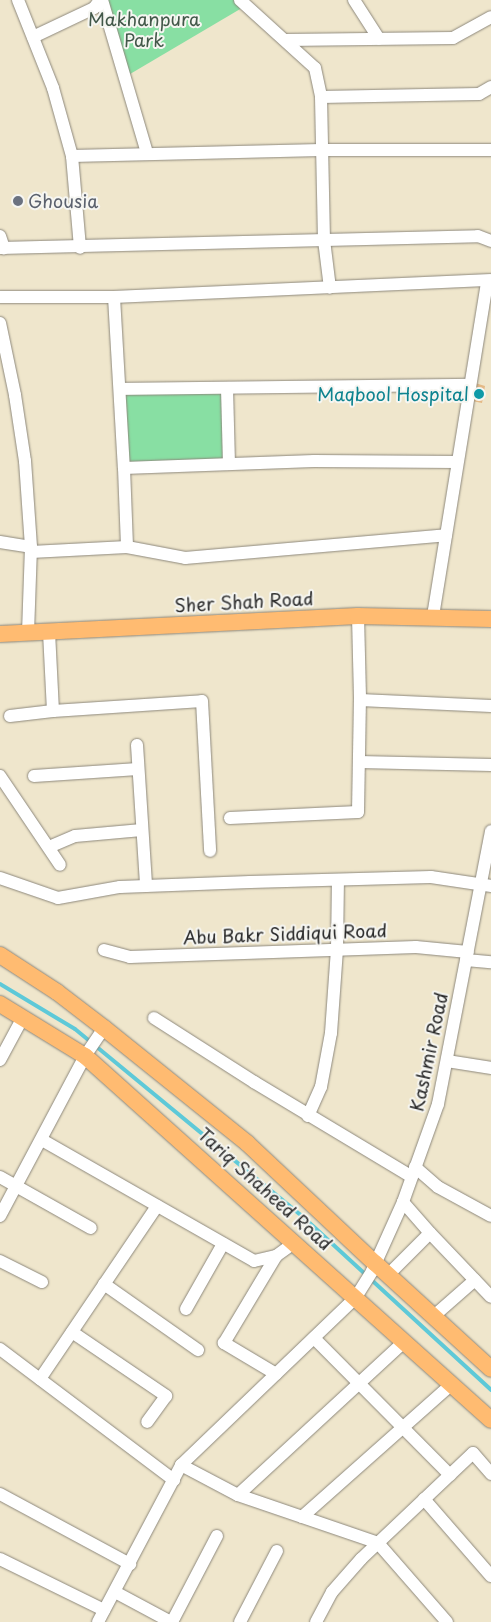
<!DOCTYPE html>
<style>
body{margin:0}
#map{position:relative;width:491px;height:1622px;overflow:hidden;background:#efe6cc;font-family:"Playpen Sans",sans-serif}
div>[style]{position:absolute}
.green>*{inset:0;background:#88dfa3}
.stream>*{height:4px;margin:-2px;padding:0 2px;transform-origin:2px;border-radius:2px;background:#5ec9d8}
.building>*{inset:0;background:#e4b986}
.roads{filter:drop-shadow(0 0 1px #8d887c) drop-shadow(0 0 1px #8d887c)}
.minor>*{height:12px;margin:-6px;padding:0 6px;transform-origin:6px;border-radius:6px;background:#fff}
.major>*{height:16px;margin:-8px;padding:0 8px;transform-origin:8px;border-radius:8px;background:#ffbb71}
.dots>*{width:14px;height:14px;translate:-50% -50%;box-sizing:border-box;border:2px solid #f6f6f2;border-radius:50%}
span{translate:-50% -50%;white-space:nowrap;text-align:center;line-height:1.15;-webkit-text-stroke:4px #f6f6f2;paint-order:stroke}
.park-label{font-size:18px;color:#425849}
.worship-label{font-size:18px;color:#5b616d}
.left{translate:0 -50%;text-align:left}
.culture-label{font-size:18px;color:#0d838f}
.right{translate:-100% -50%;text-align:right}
.street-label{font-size:18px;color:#2b2b2b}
</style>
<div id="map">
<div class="green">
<i style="clip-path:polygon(102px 0,240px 0,247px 5px,125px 77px)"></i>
<i style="clip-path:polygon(227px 388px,229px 464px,124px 468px,120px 389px)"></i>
</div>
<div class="stream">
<i style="left:0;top:984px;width:87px;rotate:31deg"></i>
<i style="left:75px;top:1029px;width:294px;rotate:39.5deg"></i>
<i style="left:302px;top:1216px;width:257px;rotate:42.6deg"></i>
</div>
<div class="building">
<i style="clip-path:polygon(475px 383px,485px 386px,482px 403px,472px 401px)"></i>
</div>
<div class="roads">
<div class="minor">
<i style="left:18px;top:0;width:95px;rotate:68.3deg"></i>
<i style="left:53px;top:88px;width:71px;rotate:74.4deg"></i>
<i style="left:72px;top:156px;width:92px;rotate:85deg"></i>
<i style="left:102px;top:0;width:159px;rotate:73.6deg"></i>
<i style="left:240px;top:0;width:101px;rotate:42.2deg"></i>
<i style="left:315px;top:68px;width:30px;rotate:78deg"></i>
<i style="left:321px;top:97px;width:143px;rotate:88.8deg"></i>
<i style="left:324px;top:240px;width:48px;rotate:82.9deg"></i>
<i style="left:354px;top:0;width:46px;rotate:57.3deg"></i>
<i style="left:33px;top:37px;width:68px;rotate:-25.4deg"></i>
<i style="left:94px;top:8px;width:10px;rotate:-53deg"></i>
<i style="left:286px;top:40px;width:167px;rotate:-0.7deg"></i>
<i style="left:453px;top:38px;width:43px;rotate:-28.9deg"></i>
<i style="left:321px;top:97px;width:158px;rotate:-1.1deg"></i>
<i style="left:479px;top:94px;width:14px;rotate:-30deg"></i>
<i style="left:72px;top:156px;width:249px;rotate:-1.4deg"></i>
<i style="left:321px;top:150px;width:170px"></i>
<i style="left:0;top:236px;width:13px;rotate:72deg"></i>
<i style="left:0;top:248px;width:478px;rotate:-1.4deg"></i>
<i style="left:478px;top:236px;width:14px;rotate:21deg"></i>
<i style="left:0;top:297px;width:114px"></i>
<i style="left:114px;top:297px;width:377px;rotate:-2.6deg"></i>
<i style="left:114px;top:297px;width:171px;rotate:86.7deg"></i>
<i style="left:124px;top:468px;width:79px;rotate:87.8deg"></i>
<i style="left:0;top:323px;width:74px;rotate:78.2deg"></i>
<i style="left:15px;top:395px;width:67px;rotate:81.4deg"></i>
<i style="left:25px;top:461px;width:86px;rotate:86deg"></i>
<i style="left:31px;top:547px;width:87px;rotate:92deg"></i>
<i style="left:227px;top:388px;width:76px;rotate:88.5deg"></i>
<i style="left:120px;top:389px;width:350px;rotate:-0.7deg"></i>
<i style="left:124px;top:468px;width:190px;rotate:-2.1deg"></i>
<i style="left:314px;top:461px;width:143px;rotate:0.4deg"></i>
<i style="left:0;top:542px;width:31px;rotate:9deg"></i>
<i style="left:31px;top:552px;width:96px;rotate:-3deg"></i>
<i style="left:127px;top:547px;width:59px;rotate:10.7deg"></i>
<i style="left:185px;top:558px;width:262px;rotate:-5deg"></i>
<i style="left:358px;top:616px;width:84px;rotate:88.6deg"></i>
<i style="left:360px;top:700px;width:131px;rotate:2.6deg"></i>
<i style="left:433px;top:616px;width:338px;rotate:-80.8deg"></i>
<i style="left:53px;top:711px;width:149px;rotate:-3.8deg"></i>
<i style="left:202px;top:701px;width:150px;rotate:86.9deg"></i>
<i style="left:10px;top:716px;width:43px;rotate:-6.6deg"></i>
<i style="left:53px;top:711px;width:78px;rotate:-92.9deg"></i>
<i style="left:137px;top:745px;width:141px;rotate:86.3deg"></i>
<i style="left:359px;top:762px;width:132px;rotate:1.3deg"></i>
<i style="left:0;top:776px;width:107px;rotate:56deg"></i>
<i style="left:34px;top:776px;width:104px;rotate:-3.9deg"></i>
<i style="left:230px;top:818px;width:128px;rotate:-2.7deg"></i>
<i style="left:358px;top:812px;width:112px;rotate:-89deg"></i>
<i style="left:49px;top:847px;width:28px;rotate:-23deg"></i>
<i style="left:75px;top:836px;width:67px;rotate:-5.1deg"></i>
<i style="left:0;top:878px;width:61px;rotate:19deg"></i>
<i style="left:58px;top:898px;width:63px;rotate:-10.1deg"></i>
<i style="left:120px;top:887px;width:130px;rotate:-2.2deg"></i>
<i style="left:250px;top:882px;width:181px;rotate:-1.6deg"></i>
<i style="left:431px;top:877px;width:61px;rotate:8.5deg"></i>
<i style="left:104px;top:950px;width:27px;rotate:15deg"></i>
<i style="left:130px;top:957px;width:286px;rotate:-2deg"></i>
<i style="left:416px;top:947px;width:52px;rotate:5.5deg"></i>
<i style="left:466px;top:960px;width:25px;rotate:5deg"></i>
<i style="left:154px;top:1018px;width:119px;rotate:32.6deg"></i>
<i style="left:254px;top:1082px;width:184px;rotate:31deg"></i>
<i style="left:0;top:1060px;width:47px;rotate:-61.8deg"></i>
<i style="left:447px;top:1061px;width:45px;rotate:9deg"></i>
<i style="left:308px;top:1116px;width:32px;rotate:-66deg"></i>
<i style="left:321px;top:1087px;width:55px;rotate:-79.5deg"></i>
<i style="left:331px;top:1033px;width:84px;rotate:-85.9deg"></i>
<i style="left:337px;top:949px;width:69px;rotate:-89.2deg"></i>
<i style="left:42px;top:1140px;width:244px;rotate:29.7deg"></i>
<i style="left:254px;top:1261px;width:23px;rotate:-13deg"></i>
<i style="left:276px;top:1256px;width:22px;rotate:-36deg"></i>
<i style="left:415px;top:1167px;width:30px;rotate:41deg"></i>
<i style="left:438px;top:1187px;width:60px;rotate:28.7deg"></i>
<i style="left:0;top:1177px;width:104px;rotate:29.3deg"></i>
<i style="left:0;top:1216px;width:181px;rotate:-62deg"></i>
<i style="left:85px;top:1056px;width:34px;rotate:-56deg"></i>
<i style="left:430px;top:1233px;width:88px;rotate:46.4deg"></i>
<i style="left:0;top:1261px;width:47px;rotate:26.6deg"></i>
<i style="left:388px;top:1275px;width:59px;rotate:-45deg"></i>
<i style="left:430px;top:1233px;width:41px;rotate:-131.1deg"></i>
<i style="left:104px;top:1284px;width:115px;rotate:35.1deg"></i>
<i style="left:186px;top:1309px;width:75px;rotate:-60.4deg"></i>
<i style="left:435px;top:1315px;width:53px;rotate:-41.2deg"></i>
<i style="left:72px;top:1332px;width:114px;rotate:34.2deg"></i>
<i style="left:166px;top:1396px;width:32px;rotate:126deg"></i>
<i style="left:314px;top:1338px;width:193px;rotate:45.2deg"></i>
<i style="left:0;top:1349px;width:218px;rotate:37deg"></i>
<i style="left:276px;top:1374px;width:61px;rotate:-149.2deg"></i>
<i style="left:224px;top:1343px;width:101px;rotate:-59.1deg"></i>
<i style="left:40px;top:1379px;width:209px;rotate:-55.9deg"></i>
<i style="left:181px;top:1465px;width:64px;rotate:27.8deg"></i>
<i style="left:238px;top:1495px;width:148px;rotate:18.9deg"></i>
<i style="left:378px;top:1543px;width:105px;rotate:48.9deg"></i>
<i style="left:0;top:1494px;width:148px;rotate:28.3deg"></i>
<i style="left:238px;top:1495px;width:226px;rotate:-42.7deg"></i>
<i style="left:424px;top:1499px;width:102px;rotate:49deg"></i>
<i style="left:302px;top:1517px;width:200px;rotate:-41.6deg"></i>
<i style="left:0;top:1559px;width:116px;rotate:26.1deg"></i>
<i style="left:115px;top:1592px;width:64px;rotate:28.2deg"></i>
<i style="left:98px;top:1622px;width:178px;rotate:-62.1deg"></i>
<i style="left:181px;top:1465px;width:243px;rotate:-43.8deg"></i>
<i style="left:356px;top:1297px;width:31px;rotate:-58deg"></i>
<i style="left:372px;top:1271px;width:76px;rotate:-65.8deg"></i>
<i style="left:403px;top:1202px;width:104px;rotate:-70.3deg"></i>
<i style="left:438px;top:1104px;width:278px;rotate:-79deg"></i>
<i style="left:172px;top:1622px;width:97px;rotate:-62.4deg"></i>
<i style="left:240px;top:1622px;width:80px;rotate:-62.5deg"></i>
<i style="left:316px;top:1622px;width:34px;rotate:-62deg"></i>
<i style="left:332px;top:1592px;width:44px;rotate:-48.7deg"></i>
<i style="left:361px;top:1559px;width:154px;rotate:-43.4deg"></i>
<i style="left:473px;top:1453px;width:28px;rotate:49deg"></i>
</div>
<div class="major">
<i style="left:0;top:634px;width:358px;rotate:-2.9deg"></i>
<i style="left:358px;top:616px;width:133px;rotate:1.3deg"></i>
<i style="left:0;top:955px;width:68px;rotate:33deg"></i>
<i style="left:57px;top:992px;width:59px;rotate:37.5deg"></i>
<i style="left:104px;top:1028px;width:184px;rotate:38.8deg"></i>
<i style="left:247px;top:1143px;width:175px;rotate:43.2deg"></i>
<i style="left:375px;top:1263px;width:157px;rotate:42.4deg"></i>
<i style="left:0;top:1004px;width:100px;rotate:31.5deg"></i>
<i style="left:85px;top:1056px;width:545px;rotate:41.88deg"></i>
</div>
</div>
<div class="dots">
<i style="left:18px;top:201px;background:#6b7280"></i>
<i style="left:479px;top:394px;background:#0f9aa8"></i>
</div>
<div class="park-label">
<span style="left:144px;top:30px">Makhanpura<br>Park</span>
</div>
<div class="worship-label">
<span class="left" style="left:28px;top:201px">Ghousia</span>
</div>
<div class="culture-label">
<span class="right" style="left:469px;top:394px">Maqbool Hospital</span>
</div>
<div class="street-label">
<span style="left:244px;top:602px;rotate:-3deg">Sher Shah Road</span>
<span style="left:285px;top:934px;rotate:-2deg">Abu Bakr Siddiqui Road</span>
<span style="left:429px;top:1052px;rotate:-78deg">Kashmir Road</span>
<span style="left:265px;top:1189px;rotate:42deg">Tariq Shaheed Road</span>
</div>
</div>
